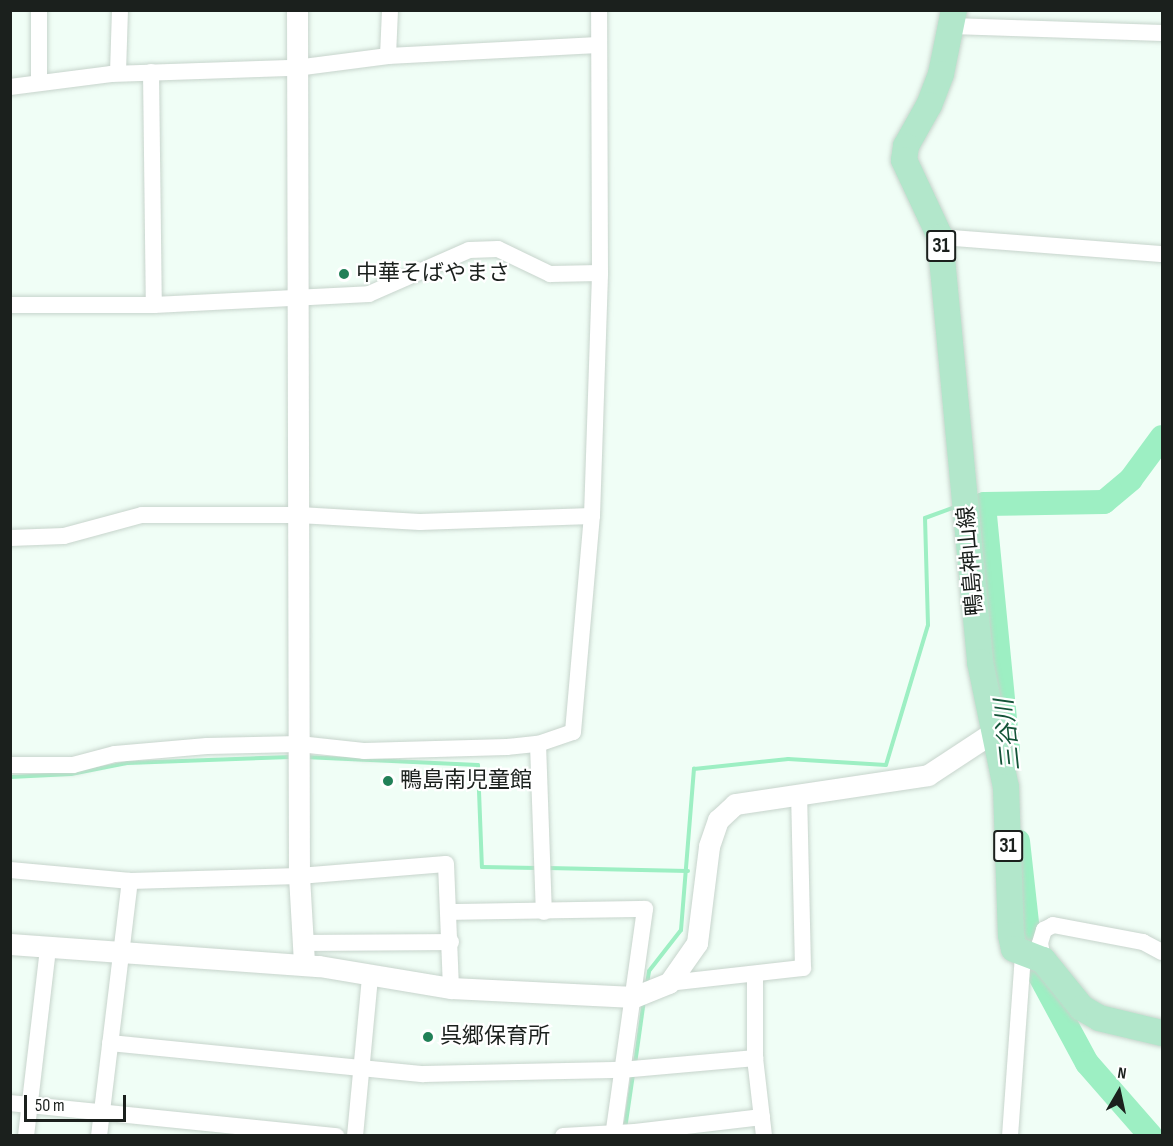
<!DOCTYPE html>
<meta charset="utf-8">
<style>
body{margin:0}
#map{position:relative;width:1173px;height:1146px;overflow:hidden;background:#f0fef6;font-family:"Sofia Sans Condensed","Noto Sans JP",sans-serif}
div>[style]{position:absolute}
.stream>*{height:4px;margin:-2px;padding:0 2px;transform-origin:2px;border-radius:2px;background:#9defc3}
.river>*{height:24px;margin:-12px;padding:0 12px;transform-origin:12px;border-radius:12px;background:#9defc3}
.roads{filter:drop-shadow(0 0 2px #c7d4cc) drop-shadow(0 0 2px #c7d4cc)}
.minor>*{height:16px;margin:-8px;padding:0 8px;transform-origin:8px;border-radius:8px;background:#fff}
.tertiary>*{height:21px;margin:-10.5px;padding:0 10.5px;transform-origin:10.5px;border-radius:10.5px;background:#fff}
.primary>*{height:26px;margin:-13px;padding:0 13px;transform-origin:13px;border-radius:13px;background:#b2e7cb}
.dots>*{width:16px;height:16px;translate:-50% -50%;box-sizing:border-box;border:3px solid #fff;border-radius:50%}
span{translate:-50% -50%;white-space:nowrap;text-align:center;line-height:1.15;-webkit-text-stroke:4.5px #fff;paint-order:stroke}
.shield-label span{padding:2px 4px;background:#fff;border:2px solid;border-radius:4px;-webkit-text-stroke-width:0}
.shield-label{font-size:21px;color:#1b201d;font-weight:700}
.poi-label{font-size:22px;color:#1b201d}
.left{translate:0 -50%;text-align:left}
.street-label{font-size:22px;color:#1b201d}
.water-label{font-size:24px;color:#145438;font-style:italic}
.frame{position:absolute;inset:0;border:12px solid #1b201d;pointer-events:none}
.north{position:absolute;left:1089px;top:1062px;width:60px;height:60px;-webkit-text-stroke:4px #fff;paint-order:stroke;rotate:9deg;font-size:16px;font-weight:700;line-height:24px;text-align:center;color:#1b201d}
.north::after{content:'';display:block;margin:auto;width:21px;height:27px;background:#1b201d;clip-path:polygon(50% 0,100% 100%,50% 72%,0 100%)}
.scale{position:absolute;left:24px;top:1095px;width:102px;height:27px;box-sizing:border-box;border:3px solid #1b201d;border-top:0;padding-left:8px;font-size:18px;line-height:21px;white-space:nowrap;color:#1b201d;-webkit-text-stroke:4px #fff;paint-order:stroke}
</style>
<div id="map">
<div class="stream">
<i style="left:304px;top:757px;width:174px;rotate:2.6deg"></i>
<i style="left:478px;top:765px;width:102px;rotate:87.8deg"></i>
<i style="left:482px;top:867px;width:55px;rotate:1deg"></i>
<i style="left:10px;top:777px;width:61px;rotate:-2.8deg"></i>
<i style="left:71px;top:774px;width:57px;rotate:-11.1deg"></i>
<i style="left:127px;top:763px;width:164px;rotate:-2.1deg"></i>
<i style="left:548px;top:868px;width:140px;rotate:1.2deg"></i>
<i style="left:647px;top:984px;width:13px;rotate:-81deg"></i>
<i style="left:649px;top:971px;width:52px;rotate:-52deg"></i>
<i style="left:681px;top:930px;width:162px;rotate:-85.4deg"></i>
<i style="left:694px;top:769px;width:95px;rotate:-6.1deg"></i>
<i style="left:788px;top:759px;width:98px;rotate:3.5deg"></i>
<i style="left:886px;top:765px;width:146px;rotate:-73.3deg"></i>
<i style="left:928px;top:625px;width:107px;rotate:-91.6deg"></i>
<i style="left:925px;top:518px;width:33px;rotate:-20deg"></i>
<i style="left:635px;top:1064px;width:65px;rotate:-82deg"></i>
<i style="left:625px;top:1129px;width:56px;rotate:-81.7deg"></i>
</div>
<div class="river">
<i style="left:1008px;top:750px;width:247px;rotate:-95.6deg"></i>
<i style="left:984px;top:504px;width:120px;rotate:-1deg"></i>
<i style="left:1104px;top:502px;width:35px;rotate:-40deg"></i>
<i style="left:1131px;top:479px;width:52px;rotate:-53.6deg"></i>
<i style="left:1018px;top:841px;width:110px;rotate:83.7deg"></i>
<i style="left:1030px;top:950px;width:26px;rotate:69deg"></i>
<i style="left:1039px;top:974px;width:101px;rotate:61.7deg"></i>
<i style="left:1087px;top:1063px;width:97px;rotate:48.8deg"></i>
</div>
<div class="roads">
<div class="minor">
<i style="left:39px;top:10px;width:73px;rotate:90deg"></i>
<i style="left:952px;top:26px;width:210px;rotate:1.9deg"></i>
<i style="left:388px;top:56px;width:46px;rotate:-87.5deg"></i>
<i style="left:151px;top:72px;width:233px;rotate:89.3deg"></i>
<i style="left:118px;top:73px;width:63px;rotate:-88.2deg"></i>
<i style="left:10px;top:87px;width:102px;rotate:-7.3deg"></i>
<i style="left:111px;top:74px;width:185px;rotate:-1.9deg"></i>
<i style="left:296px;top:68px;width:93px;rotate:-7.4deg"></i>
<i style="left:388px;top:56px;width:210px;rotate:-3deg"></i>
<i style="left:940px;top:237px;width:223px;rotate:4.4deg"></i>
<i style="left:10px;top:305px;width:144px"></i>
<i style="left:154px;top:305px;width:215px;rotate:-2.9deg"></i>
<i style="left:369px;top:294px;width:109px;rotate:-23.7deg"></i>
<i style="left:469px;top:250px;width:29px;rotate:-2deg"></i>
<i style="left:498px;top:249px;width:58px;rotate:25.7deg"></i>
<i style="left:550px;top:274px;width:50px;rotate:-1.1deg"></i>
<i style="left:10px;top:538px;width:54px;rotate:-2.1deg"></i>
<i style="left:64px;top:536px;width:81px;rotate:-15.1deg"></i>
<i style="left:142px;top:515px;width:157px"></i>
<i style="left:299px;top:515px;width:121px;rotate:3.3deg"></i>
<i style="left:420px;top:522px;width:172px;rotate:-2deg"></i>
<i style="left:538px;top:744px;width:168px;rotate:88deg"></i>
<i style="left:10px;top:765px;width:63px"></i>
<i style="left:73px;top:765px;width:43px;rotate:-14.7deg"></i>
<i style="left:115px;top:754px;width:92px;rotate:-5deg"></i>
<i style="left:207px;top:746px;width:92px;rotate:-1.2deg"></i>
<i style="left:299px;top:744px;width:65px;rotate:6.1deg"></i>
<i style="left:364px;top:751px;width:143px;rotate:-1.6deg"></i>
<i style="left:507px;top:747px;width:31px;rotate:-6deg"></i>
<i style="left:538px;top:744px;width:37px;rotate:-19deg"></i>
<i style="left:573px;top:732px;width:217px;rotate:-85deg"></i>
<i style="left:592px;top:516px;width:243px;rotate:-88.1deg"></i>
<i style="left:600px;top:273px;width:263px;rotate:-90.2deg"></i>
<i style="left:10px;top:870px;width:121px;rotate:5.2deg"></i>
<i style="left:130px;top:881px;width:169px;rotate:-1.7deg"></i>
<i style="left:299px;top:876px;width:147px;rotate:-4.7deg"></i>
<i style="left:446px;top:864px;width:124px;rotate:87.7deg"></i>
<i style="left:450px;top:912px;width:195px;rotate:-0.9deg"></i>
<i style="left:645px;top:909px;width:229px;rotate:98deg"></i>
<i style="left:303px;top:943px;width:148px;rotate:-0.4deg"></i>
<i style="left:1043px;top:960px;width:17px;rotate:-100deg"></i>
<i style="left:1040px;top:943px;width:14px;rotate:-73deg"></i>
<i style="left:1044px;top:930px;width:10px;rotate:-29deg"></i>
<i style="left:1053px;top:925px;width:92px;rotate:10.7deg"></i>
<i style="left:1143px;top:942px;width:21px;rotate:28deg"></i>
<i style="left:755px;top:974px;width:84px;rotate:90deg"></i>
<i style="left:755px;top:1058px;width:79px;rotate:83.4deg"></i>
<i style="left:669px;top:983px;width:135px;rotate:-6.4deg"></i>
<i style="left:803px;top:968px;width:175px;rotate:-91.3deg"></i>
<i style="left:110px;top:1043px;width:315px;rotate:5.7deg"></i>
<i style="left:423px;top:1074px;width:198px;rotate:-1.2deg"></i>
<i style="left:621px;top:1070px;width:135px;rotate:-5.1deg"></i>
<i style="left:10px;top:1103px;width:328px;rotate:5.8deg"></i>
<i style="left:26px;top:1136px;width:189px;rotate:-83.3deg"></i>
<i style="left:99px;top:1136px;width:257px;rotate:-83.1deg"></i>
<i style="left:355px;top:1136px;width:161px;rotate:-84.6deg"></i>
<i style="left:563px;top:1136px;width:72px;rotate:-3.2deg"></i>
<i style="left:635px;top:1132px;width:128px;rotate:-6.7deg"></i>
<i style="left:1010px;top:1136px;width:181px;rotate:-85.9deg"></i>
</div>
<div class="tertiary">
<i style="left:297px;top:10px;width:866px;rotate:89.87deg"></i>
<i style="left:299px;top:876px;width:88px;rotate:86.7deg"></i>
<i style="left:10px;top:944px;width:310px;rotate:4.1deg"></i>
<i style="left:319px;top:966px;width:134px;rotate:9.5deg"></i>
<i style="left:451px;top:988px;width:183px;rotate:2.8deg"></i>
<i style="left:634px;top:997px;width:38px;rotate:-22deg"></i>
<i style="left:669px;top:983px;width:49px;rotate:-55deg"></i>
<i style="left:697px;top:943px;width:98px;rotate:-82.9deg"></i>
<i style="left:709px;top:846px;width:28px;rotate:-71deg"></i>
<i style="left:718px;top:820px;width:23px;rotate:-43deg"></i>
<i style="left:735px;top:804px;width:195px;rotate:-8.5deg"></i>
<i style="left:928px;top:775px;width:80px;rotate:-33.3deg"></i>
</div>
<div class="primary">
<i style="left:954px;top:10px;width:65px;rotate:101.5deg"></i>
<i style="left:941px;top:74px;width:33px;rotate:111deg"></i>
<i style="left:929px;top:105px;width:47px;rotate:119.3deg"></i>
<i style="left:906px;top:146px;width:14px;rotate:98deg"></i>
<i style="left:904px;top:160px;width:85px;rotate:64.9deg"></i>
<i style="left:940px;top:237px;width:427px;rotate:84.6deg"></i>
<i style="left:980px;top:662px;width:128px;rotate:78.3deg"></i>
<i style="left:1006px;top:787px;width:148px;rotate:88.1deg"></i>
<i style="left:1011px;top:935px;width:14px;rotate:78deg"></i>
<i style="left:1014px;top:949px;width:31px;rotate:21deg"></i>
<i style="left:1043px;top:960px;width:62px;rotate:50.9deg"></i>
<i style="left:1082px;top:1008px;width:20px;rotate:30deg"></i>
<i style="left:1099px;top:1018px;width:65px;rotate:13.4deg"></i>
</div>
</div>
<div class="dots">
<i style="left:344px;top:274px;background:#218057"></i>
<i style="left:388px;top:781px;background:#218057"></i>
<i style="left:428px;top:1037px;background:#218057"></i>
</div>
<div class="shield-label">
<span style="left:941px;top:246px">31</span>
<span style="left:1008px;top:846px">31</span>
</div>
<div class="poi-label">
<span class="left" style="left:356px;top:274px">中華そばやまさ</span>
<span class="left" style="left:400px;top:781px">鴨島南児童館</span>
<span class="left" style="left:440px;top:1037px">呉郷保育所</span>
</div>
<div class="street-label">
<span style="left:971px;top:561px;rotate:-95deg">鴨島神山線</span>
</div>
<div class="water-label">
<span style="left:1008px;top:735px;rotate:-96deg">三谷川</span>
</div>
<div class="frame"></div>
<div class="north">N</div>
<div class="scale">50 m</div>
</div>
